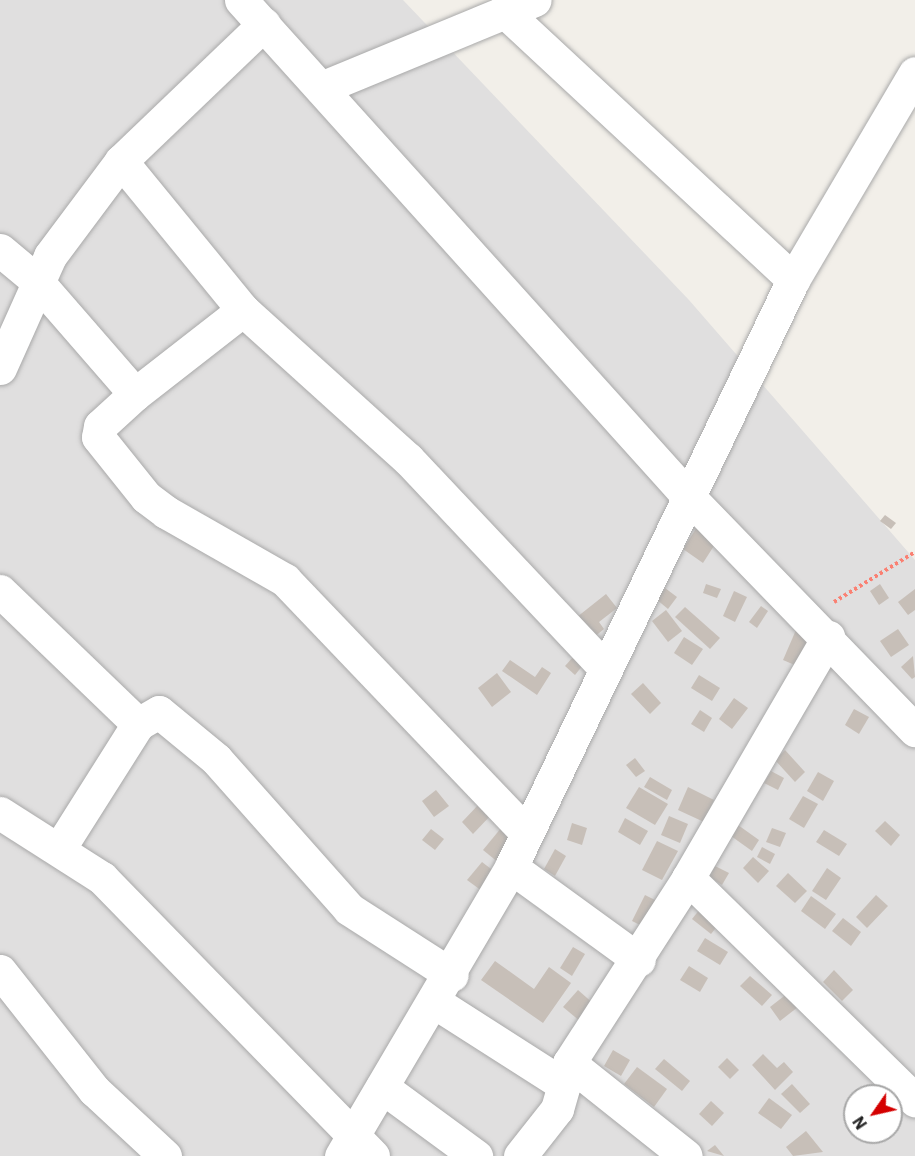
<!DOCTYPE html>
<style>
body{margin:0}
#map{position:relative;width:915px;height:1156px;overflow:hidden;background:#f2efe9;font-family:"IBM Plex Sans",sans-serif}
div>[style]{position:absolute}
.residential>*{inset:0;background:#e0dfdf}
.building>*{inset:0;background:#c7bfb8}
.path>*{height:4px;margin-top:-2px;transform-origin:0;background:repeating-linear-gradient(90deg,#fa8072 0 3px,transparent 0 6px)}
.roads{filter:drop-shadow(0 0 2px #a9a9a9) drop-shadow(0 0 2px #a9a9a9)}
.street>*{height:33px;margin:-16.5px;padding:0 16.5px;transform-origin:16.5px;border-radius:16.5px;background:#fff}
span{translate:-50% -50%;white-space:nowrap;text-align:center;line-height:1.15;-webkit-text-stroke:5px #fff;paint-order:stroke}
.north{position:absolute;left:843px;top:1084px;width:60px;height:60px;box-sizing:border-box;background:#fff;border:2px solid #a7a7a7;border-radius:50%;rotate:236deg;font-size:16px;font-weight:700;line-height:24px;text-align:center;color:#222}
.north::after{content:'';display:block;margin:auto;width:21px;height:27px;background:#d40000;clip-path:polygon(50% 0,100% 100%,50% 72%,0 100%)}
</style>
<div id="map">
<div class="residential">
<i style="clip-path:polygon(evenodd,0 0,403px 0,689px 300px,915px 560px,915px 1156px,0 1156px,0 0,855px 1096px,891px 1096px,891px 1132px,855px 1132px,855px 1096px)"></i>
</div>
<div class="building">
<i style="clip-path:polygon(885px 515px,896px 523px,891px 529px,880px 521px)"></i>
<i style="clip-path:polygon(699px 524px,719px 538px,703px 563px,683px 549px)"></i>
<i style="clip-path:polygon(706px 584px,721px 589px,717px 598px,703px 593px)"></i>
<i style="clip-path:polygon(880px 584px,889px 598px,879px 605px,870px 591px)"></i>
<i style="clip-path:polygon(665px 588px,677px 597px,668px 609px,656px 599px)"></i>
<i style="clip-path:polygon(915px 589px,915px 610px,908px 615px,898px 602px)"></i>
<i style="clip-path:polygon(734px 591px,747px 597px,735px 622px,723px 616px)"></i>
<i style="clip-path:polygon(606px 594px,617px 608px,599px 622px,604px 629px,593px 638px,577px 617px)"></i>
<i style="clip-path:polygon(761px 606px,768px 611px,757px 628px,749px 622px)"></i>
<i style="clip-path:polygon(685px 607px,720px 638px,710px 649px,675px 617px)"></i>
<i style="clip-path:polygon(666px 610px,682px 631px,668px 642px,652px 621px)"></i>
<i style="clip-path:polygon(898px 629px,909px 645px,891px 657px,880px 641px)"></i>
<i style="clip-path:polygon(796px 630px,810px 637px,797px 666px,783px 660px)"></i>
<i style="clip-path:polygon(684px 637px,703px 649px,692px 665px,674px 653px)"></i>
<i style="clip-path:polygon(913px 656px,915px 677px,912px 679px,901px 667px)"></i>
<i style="clip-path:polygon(573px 657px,583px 665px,575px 675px,565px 666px)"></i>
<i style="clip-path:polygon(510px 660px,535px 677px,542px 667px,551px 673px,537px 695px,502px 671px)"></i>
<i style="clip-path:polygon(497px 673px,511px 692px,492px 707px,478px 688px)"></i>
<i style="clip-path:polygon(699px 675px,720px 688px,712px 701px,691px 688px)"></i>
<i style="clip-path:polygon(643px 683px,661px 703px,650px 714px,631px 694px)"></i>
<i style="clip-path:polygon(734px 698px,748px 708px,732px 729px,719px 719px)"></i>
<i style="clip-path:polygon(854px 709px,869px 717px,859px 734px,845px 725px)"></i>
<i style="clip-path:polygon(700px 710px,712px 718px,704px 732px,691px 724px)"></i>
<i style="clip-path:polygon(785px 750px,805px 772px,795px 782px,775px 760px)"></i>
<i style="clip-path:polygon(635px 758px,645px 771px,636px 777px,626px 765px)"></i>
<i style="clip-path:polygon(771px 771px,784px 778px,778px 790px,764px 783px)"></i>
<i style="clip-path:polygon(818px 772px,834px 781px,823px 801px,807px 791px)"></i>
<i style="clip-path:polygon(650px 777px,672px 790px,667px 800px,644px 787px)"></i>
<i style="clip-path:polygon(639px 787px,668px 804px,655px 825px,626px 808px)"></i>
<i style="clip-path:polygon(688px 787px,714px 800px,704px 822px,678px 810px)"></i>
<i style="clip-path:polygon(436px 790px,449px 806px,434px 817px,422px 801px)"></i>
<i style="clip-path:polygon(803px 796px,818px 804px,804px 828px,789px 819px)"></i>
<i style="clip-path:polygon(480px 803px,492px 814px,473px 834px,462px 822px)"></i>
<i style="clip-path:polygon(669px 816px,688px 824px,680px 843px,661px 835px)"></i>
<i style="clip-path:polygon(625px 818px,648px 831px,640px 845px,618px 832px)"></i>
<i style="clip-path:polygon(885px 821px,900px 835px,891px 846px,875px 831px)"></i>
<i style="clip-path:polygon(506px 822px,521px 834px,499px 863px,483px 850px)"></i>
<i style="clip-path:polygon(572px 823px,587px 828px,582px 845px,567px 840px)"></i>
<i style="clip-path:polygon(738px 825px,759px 840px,752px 851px,731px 836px)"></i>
<i style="clip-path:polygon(772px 828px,786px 833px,780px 847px,766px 842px)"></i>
<i style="clip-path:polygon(431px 829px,444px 839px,435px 850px,422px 840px)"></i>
<i style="clip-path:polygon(824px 830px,847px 844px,839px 856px,816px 842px)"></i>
<i style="clip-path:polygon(657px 841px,678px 851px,662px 880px,642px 870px)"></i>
<i style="clip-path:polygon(762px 847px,775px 854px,770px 864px,757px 857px)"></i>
<i style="clip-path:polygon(555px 849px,566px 856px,555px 876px,544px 869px)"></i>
<i style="clip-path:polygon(753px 857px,769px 871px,758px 883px,743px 868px)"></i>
<i style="clip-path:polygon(482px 862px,495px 872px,482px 891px,467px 880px)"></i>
<i style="clip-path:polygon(715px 866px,729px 873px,722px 885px,709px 877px)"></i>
<i style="clip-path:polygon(827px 868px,841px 878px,826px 900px,812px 891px)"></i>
<i style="clip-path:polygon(788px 873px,807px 891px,795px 903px,776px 886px)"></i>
<i style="clip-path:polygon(645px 895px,663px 904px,650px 930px,632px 921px)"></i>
<i style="clip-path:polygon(876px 895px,888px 906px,867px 928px,856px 917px)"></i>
<i style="clip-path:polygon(811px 896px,836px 914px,825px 929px,801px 911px)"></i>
<i style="clip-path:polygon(700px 909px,719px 924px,711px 934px,692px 919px)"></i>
<i style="clip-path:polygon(843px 918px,861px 932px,851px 946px,832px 931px)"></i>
<i style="clip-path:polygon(705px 938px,728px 952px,720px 965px,697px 951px)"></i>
<i style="clip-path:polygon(573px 947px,585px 954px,572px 976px,560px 968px)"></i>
<i style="clip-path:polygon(495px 961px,534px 989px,549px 967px,571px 983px,543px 1023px,481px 980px)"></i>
<i style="clip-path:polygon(689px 966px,708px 978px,700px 992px,680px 980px)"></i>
<i style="clip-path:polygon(834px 970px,853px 990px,842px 1001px,823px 982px)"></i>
<i style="clip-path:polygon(750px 976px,772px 995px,762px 1006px,740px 986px)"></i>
<i style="clip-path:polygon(578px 990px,595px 1005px,581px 1022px,563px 1007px)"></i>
<i style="clip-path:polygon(788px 993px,798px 1007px,780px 1021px,770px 1007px)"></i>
<i style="clip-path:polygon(613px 1050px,630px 1060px,621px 1076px,604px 1066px)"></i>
<i style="clip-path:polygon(763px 1054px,777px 1068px,784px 1062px,793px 1072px,775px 1090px,752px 1065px)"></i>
<i style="clip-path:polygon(727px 1058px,739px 1070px,730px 1079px,718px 1067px)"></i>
<i style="clip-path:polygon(664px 1059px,690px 1081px,682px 1091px,655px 1069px)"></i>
<i style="clip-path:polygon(637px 1067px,667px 1089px,654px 1107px,624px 1084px)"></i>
<i style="clip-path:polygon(792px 1084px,810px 1104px,800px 1113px,781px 1094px)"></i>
<i style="clip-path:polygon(769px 1098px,792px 1115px,781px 1129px,758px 1113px)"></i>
<i style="clip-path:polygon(711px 1101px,724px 1113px,712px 1126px,699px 1114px)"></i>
<i style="clip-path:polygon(806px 1131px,823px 1152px,793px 1156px,786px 1147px)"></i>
<i style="clip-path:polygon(715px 1145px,724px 1156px,707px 1151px)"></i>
</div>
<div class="path">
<i style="left:834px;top:602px;width:95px;rotate:-31.7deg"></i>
</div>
<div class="roads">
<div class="street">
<i style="left:241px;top:0;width:665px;rotate:47.99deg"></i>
<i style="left:686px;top:494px;width:329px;rotate:45.9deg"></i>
<i style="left:504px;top:11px;width:395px;rotate:42.9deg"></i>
<i style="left:321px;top:88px;width:231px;rotate:-22.4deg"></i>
<i style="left:121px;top:161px;width:193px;rotate:50.7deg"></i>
<i style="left:243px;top:310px;width:222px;rotate:42.1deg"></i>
<i style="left:408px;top:459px;width:284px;rotate:46.7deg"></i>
<i style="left:0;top:250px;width:47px;rotate:39.8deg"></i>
<i style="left:36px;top:280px;width:151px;rotate:49deg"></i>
<i style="left:243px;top:310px;width:137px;rotate:142.1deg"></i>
<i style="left:135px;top:394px;width:47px;rotate:137.6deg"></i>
<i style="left:100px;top:426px;width:11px;rotate:100deg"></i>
<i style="left:98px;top:437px;width:77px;rotate:51.3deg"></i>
<i style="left:146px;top:497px;width:25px;rotate:37deg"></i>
<i style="left:166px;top:512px;width:137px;rotate:29.7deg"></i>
<i style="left:285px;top:580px;width:349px;rotate:46.3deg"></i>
<i style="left:0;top:368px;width:123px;rotate:-65.9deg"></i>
<i style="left:50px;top:256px;width:119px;rotate:-53.2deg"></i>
<i style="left:121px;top:161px;width:198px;rotate:-43.8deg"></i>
<i style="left:0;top:591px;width:192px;rotate:43.9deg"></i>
<i style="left:0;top:813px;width:121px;rotate:32.5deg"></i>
<i style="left:102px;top:878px;width:388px;rotate:45.7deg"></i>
<i style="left:59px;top:849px;width:148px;rotate:-57.7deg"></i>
<i style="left:138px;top:724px;width:24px;rotate:-30deg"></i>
<i style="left:159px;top:712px;width:74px;rotate:39.5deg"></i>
<i style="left:216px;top:759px;width:200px;rotate:48.4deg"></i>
<i style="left:349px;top:909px;width:122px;rotate:32.7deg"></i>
<i style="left:511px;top:867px;width:158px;rotate:36deg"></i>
<i style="left:688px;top:878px;width:279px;rotate:-59.8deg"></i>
<i style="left:0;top:971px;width:152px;rotate:51.7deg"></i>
<i style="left:94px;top:1090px;width:97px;rotate:42.9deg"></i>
<i style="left:436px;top:1003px;width:152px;rotate:32.6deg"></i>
<i style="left:564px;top:1085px;width:23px;rotate:-77deg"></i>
<i style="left:569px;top:1063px;width:220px;rotate:-57.2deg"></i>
<i style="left:688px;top:878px;width:318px;rotate:44.4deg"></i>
<i style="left:569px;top:1063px;width:149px;rotate:38.5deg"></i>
<i style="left:382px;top:1087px;width:117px;rotate:36.3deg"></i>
<i style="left:341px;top:1156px;width:335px;rotate:-59.5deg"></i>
<i style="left:511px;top:867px;width:651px;rotate:-64.34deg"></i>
<i style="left:793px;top:280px;width:240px;rotate:-59.5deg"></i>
<i style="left:520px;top:1156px;width:60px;rotate:-51.8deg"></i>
<i style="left:557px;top:1109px;width:25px;rotate:-74deg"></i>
</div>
</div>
<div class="north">N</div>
</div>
